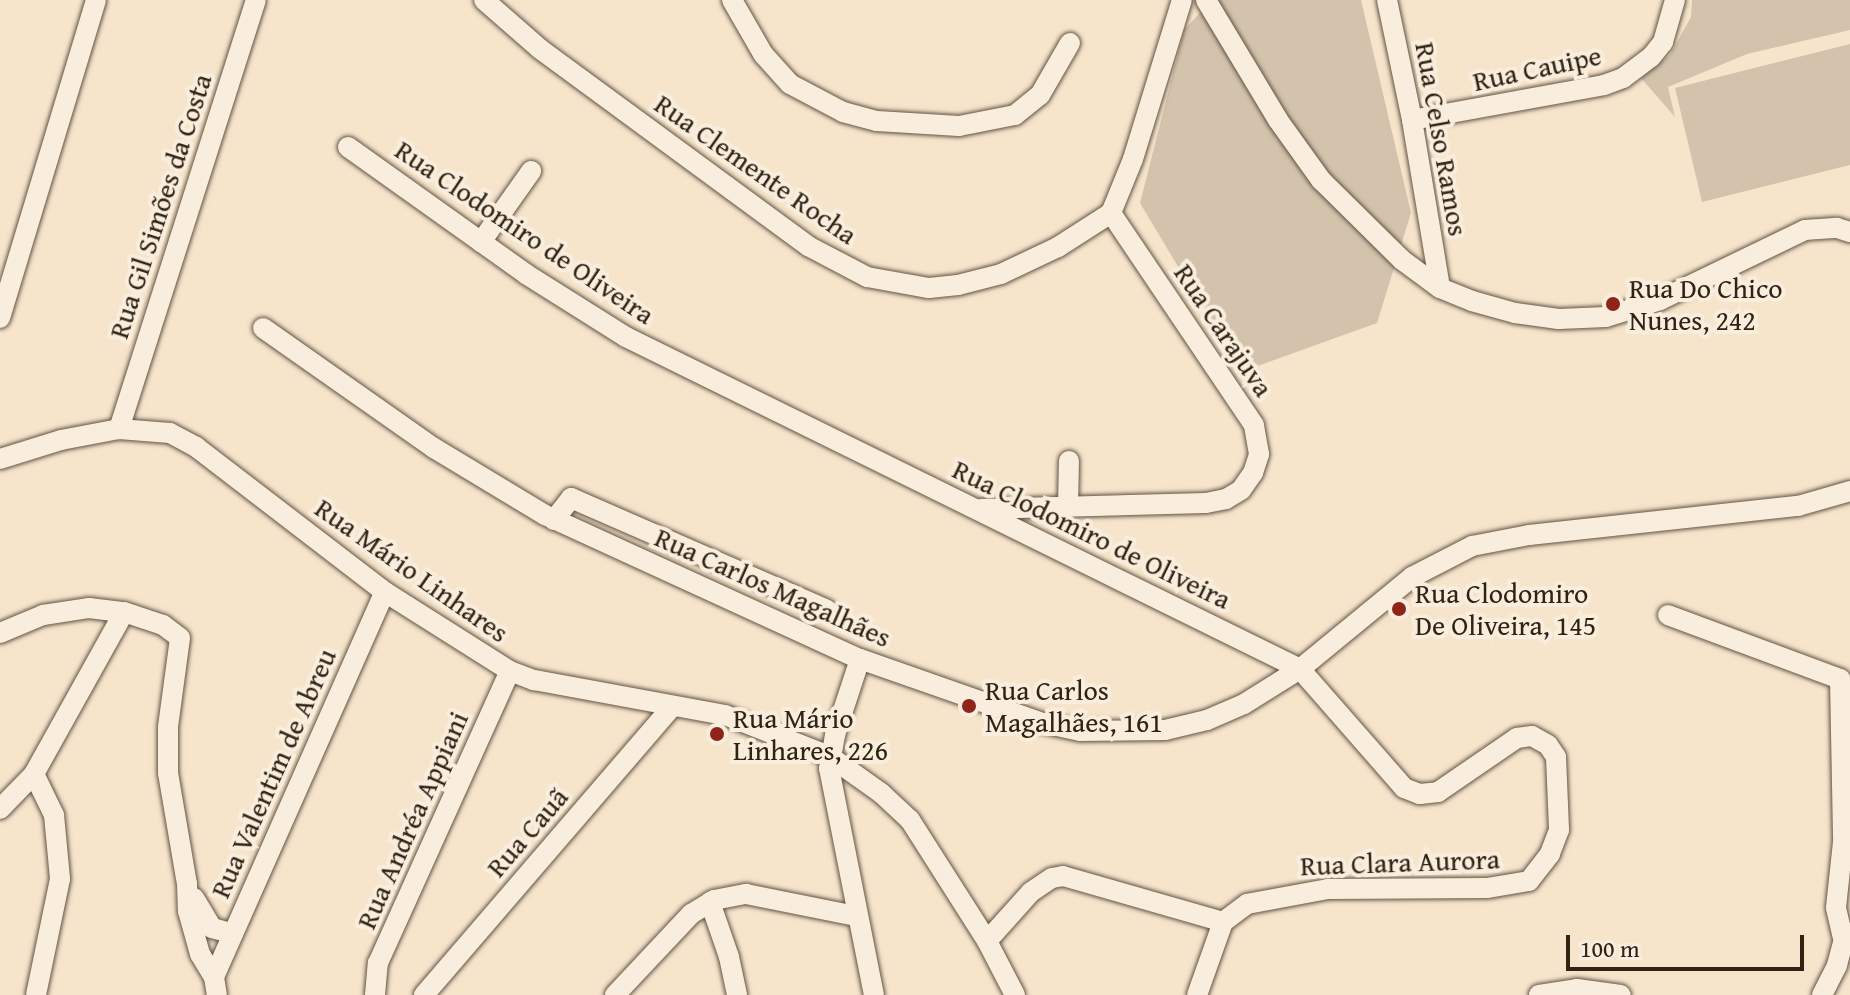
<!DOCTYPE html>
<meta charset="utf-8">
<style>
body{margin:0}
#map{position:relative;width:1850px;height:995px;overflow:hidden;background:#f6e4cb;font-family:"Gentium Book Plus",serif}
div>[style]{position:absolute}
.green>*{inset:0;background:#d4c3ac}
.roads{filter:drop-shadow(0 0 2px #625342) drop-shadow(0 0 2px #625342)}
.minor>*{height:20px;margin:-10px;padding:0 10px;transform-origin:10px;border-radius:10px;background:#f9eddd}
.dots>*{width:22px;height:22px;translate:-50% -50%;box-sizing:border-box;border:4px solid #f9eddd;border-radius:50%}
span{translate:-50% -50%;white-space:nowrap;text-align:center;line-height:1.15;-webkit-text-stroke:8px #f9eddd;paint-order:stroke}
.street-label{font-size:28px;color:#302314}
.poi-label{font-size:28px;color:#302314}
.left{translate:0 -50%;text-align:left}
.scale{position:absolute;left:1566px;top:935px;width:238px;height:36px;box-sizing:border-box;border:4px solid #302314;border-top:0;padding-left:10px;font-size:24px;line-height:28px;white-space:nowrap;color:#302314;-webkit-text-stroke:6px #f9eddd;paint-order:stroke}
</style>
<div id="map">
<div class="green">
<i style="clip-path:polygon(1212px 0,1361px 0,1411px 213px,1377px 323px,1241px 372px,1140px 203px,1184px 30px)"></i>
<i style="clip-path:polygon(1692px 0,1850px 0,1850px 30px,1747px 54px,1668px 87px,1675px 117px,1641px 78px,1670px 55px,1691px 17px)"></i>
<i style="clip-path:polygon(1850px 44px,1850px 165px,1702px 202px,1675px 88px)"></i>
</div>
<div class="roads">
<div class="minor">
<i style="left:484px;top:0;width:74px;rotate:41.2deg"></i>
<i style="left:540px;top:49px;width:333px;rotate:36.3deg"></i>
<i style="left:808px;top:246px;width:67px;rotate:27.7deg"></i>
<i style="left:867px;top:277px;width:63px;rotate:10.1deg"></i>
<i style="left:929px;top:288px;width:29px;rotate:-6deg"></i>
<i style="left:958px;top:285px;width:44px;rotate:-14.3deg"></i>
<i style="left:1001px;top:274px;width:63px;rotate:-25.3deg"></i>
<i style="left:1058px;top:247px;width:63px;rotate:-32.7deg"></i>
<i style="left:1111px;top:213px;width:58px;rotate:-67.8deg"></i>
<i style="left:1133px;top:159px;width:166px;rotate:-72.9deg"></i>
<i style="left:732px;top:0;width:62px;rotate:60.1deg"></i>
<i style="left:763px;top:54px;width:40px;rotate:48deg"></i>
<i style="left:790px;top:84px;width:60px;rotate:27.8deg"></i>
<i style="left:843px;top:112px;width:35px;rotate:15deg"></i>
<i style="left:877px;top:121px;width:82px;rotate:3.5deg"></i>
<i style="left:959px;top:126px;width:57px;rotate:-11.1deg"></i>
<i style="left:1015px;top:115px;width:32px;rotate:-39deg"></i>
<i style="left:1040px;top:95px;width:60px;rotate:-60deg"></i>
<i style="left:1206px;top:0;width:140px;rotate:59deg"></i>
<i style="left:1278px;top:120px;width:74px;rotate:54.4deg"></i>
<i style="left:1321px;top:180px;width:114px;rotate:44.6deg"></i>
<i style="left:1402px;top:260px;width:47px;rotate:36.4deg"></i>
<i style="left:1440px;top:288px;width:35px;rotate:22deg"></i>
<i style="left:1472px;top:301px;width:45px;rotate:15.6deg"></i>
<i style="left:1515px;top:313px;width:44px;rotate:7.8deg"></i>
<i style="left:1559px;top:319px;width:47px;rotate:-2.4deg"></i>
<i style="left:1606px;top:317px;width:57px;rotate:-17.5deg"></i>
<i style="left:1660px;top:300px;width:161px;rotate:-25.8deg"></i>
<i style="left:1805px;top:230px;width:32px;rotate:-4deg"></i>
<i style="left:1837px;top:228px;width:14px;rotate:17deg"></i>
<i style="left:1387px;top:0;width:123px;rotate:78.2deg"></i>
<i style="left:1412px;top:120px;width:170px;rotate:80.5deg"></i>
<i style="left:1412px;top:120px;width:195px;rotate:-10.3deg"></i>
<i style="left:1604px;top:85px;width:20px;rotate:-20deg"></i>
<i style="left:1623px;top:78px;width:35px;rotate:-37deg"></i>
<i style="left:1651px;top:57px;width:19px;rotate:-51deg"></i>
<i style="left:1663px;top:42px;width:44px;rotate:-74.1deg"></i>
<i style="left:348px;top:147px;width:219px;rotate:35.5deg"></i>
<i style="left:526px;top:274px;width:118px;rotate:32.2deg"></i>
<i style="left:626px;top:337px;width:751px;rotate:26.22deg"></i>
<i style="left:1300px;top:669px;width:158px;rotate:48.8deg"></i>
<i style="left:1404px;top:788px;width:17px;rotate:21deg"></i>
<i style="left:1420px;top:794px;width:18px;rotate:-6deg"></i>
<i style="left:1438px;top:792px;width:96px;rotate:-34.4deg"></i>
<i style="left:1517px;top:738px;width:15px;rotate:-8deg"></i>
<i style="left:1532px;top:736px;width:18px;rotate:29deg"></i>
<i style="left:1548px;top:745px;width:14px;rotate:56deg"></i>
<i style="left:1556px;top:757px;width:73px;rotate:87.6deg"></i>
<i style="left:1559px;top:830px;width:26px;rotate:111deg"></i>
<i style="left:1550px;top:854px;width:34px;rotate:128deg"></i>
<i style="left:1529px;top:881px;width:43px;rotate:170.5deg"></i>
<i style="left:1487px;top:888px;width:159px;rotate:179.6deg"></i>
<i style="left:1328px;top:889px;width:82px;rotate:169.5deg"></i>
<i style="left:1247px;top:904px;width:30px;rotate:143deg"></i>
<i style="left:1223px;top:922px;width:77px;rotate:109.6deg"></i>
<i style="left:481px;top:242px;width:87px;rotate:-54.8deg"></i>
<i style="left:0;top:318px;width:332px;rotate:-73.2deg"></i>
<i style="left:263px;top:328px;width:209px;rotate:35.1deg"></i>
<i style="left:434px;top:448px;width:130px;rotate:31.1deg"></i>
<i style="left:545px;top:515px;width:346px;rotate:24.6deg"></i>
<i style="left:860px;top:659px;width:194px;rotate:19.3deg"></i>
<i style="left:1043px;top:723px;width:38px;rotate:12deg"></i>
<i style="left:1080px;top:731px;width:85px;rotate:-0.7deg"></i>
<i style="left:1165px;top:730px;width:43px;rotate:-13.4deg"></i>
<i style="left:1207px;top:720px;width:40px;rotate:-23.4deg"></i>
<i style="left:1244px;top:704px;width:66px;rotate:-32deg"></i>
<i style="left:1300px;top:669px;width:145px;rotate:-39.4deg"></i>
<i style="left:1412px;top:577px;width:68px;rotate:-27.3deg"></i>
<i style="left:1472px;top:546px;width:58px;rotate:-10.9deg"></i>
<i style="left:1529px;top:535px;width:271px;rotate:-6.2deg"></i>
<i style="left:1798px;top:506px;width:54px;rotate:-16.1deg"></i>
<i style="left:119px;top:429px;width:450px;rotate:-72.3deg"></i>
<i style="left:0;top:459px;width:64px;rotate:-17.3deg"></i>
<i style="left:61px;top:440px;width:59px;rotate:-10.7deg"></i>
<i style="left:119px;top:429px;width:51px;rotate:4.5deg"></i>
<i style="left:170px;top:433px;width:30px;rotate:28deg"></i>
<i style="left:196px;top:447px;width:238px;rotate:37.5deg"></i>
<i style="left:385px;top:592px;width:148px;rotate:32.3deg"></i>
<i style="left:510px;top:671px;width:26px;rotate:21deg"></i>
<i style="left:534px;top:680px;width:194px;rotate:10.4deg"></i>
<i style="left:725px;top:715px;width:112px;rotate:21.5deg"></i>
<i style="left:829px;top:756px;width:64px;rotate:35.4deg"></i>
<i style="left:881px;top:793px;width:40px;rotate:43deg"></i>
<i style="left:910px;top:820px;width:143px;rotate:57.5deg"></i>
<i style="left:987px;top:941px;width:61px;rotate:62.6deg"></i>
<i style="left:1068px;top:507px;width:46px;rotate:-88.8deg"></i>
<i style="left:981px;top:509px;width:225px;rotate:-1.5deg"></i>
<i style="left:1206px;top:503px;width:20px;rotate:-11deg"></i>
<i style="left:1226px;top:499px;width:17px;rotate:-31deg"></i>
<i style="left:1241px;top:490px;width:21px;rotate:-55deg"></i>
<i style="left:1253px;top:473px;width:20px;rotate:-72deg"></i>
<i style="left:1259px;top:454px;width:29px;rotate:-100deg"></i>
<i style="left:1254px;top:425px;width:256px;rotate:-124deg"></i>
<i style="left:554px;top:520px;width:28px;rotate:-52deg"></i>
<i style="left:571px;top:498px;width:279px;rotate:23.6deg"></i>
<i style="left:1668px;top:615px;width:184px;rotate:20.4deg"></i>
<i style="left:1840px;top:679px;width:163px;rotate:88.9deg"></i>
<i style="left:1843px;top:842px;width:66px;rotate:96.1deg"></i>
<i style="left:1836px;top:908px;width:36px;rotate:77deg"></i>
<i style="left:0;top:633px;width:47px;rotate:-22.7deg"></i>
<i style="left:43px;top:615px;width:47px;rotate:-8.7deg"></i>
<i style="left:89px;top:608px;width:35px;rotate:7deg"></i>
<i style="left:124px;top:612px;width:41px;rotate:18.4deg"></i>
<i style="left:163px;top:625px;width:21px;rotate:37deg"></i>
<i style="left:180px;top:638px;width:90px;rotate:97.7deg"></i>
<i style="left:168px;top:727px;width:46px;rotate:90deg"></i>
<i style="left:168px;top:773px;width:113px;rotate:80.3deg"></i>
<i style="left:187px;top:884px;width:27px;rotate:88deg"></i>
<i style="left:188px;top:911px;width:45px;rotate:74.4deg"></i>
<i style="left:200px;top:954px;width:27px;rotate:59deg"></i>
<i style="left:214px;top:977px;width:18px;rotate:81deg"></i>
<i style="left:860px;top:659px;width:80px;rotate:108.2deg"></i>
<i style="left:835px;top:735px;width:34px;rotate:100deg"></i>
<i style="left:829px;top:768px;width:231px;rotate:78.8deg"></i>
<i style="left:34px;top:774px;width:46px;rotate:64deg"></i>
<i style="left:54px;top:815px;width:64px;rotate:84.6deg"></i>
<i style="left:60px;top:879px;width:118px;rotate:101.7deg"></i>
<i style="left:0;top:809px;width:49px;rotate:-45.8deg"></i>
<i style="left:34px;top:774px;width:185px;rotate:-60.9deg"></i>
<i style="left:194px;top:898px;width:35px;rotate:59deg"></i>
<i style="left:212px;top:928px;width:20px;rotate:15deg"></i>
<i style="left:710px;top:902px;width:58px;rotate:70.9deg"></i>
<i style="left:729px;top:957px;width:39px;rotate:78deg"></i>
<i style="left:987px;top:941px;width:66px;rotate:-48.1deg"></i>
<i style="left:1031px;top:892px;width:25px;rotate:-34deg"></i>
<i style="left:1052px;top:878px;width:11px;rotate:-10deg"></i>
<i style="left:1063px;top:876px;width:166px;rotate:16deg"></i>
<i style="left:214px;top:977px;width:421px;rotate:-66.1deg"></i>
<i style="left:375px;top:995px;width:32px;rotate:-85deg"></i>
<i style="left:378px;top:963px;width:320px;rotate:-65.7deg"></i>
<i style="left:424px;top:995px;width:381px;rotate:-49.3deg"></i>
<i style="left:615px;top:995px;width:111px;rotate:-46.8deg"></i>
<i style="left:691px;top:914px;width:27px;rotate:-31deg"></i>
<i style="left:714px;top:900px;width:33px;rotate:-11deg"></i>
<i style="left:746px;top:894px;width:112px;rotate:11.3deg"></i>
<i style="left:1539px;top:995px;width:38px;rotate:-9deg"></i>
<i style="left:1577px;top:989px;width:44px;rotate:7.8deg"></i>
<i style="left:1822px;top:995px;width:34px;rotate:-63deg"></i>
<i style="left:1837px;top:965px;width:34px;rotate:-75deg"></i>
</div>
</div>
<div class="dots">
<i style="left:1613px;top:304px;background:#8f2418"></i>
<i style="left:1399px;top:609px;background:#8f2418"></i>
<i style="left:969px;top:706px;background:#8f2418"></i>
<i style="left:717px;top:734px;background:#8f2418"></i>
</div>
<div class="street-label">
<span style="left:1537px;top:68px;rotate:-12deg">Rua Cauipe</span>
<span style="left:1442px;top:139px;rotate:80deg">Rua Celso Ramos</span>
<span style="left:756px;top:169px;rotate:35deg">Rua Clemente Rocha</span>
<span style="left:160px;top:206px;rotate:-72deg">Rua Gil Simões da Costa</span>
<span style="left:525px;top:232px;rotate:34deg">Rua Clodomiro de Oliveira</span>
<span style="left:1224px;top:330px;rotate:56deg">Rua Carajuva</span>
<span style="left:1092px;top:534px;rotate:26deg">Rua Clodomiro de Oliveira</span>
<span style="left:412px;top:570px;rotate:35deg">Rua Mário Linhares</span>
<span style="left:773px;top:587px;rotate:24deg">Rua Carlos Magalhães</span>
<span style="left:273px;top:773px;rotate:-66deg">Rua Valentim de Abreu</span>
<span style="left:412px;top:820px;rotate:-66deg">Rua Andréa Appiani</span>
<span style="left:527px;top:832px;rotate:-49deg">Rua Cauã</span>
<span style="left:1400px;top:862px;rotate:-2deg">Rua Clara Aurora</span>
</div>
<div class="poi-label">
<span class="left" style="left:1629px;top:304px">Rua Do Chico<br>Nunes, 242</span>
<span class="left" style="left:1415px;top:609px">Rua Clodomiro<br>De Oliveira, 145</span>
<span class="left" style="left:985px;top:706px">Rua Carlos<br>Magalhães, 161</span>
<span class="left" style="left:733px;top:734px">Rua Mário<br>Linhares, 226</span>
</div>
<div class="scale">100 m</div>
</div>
